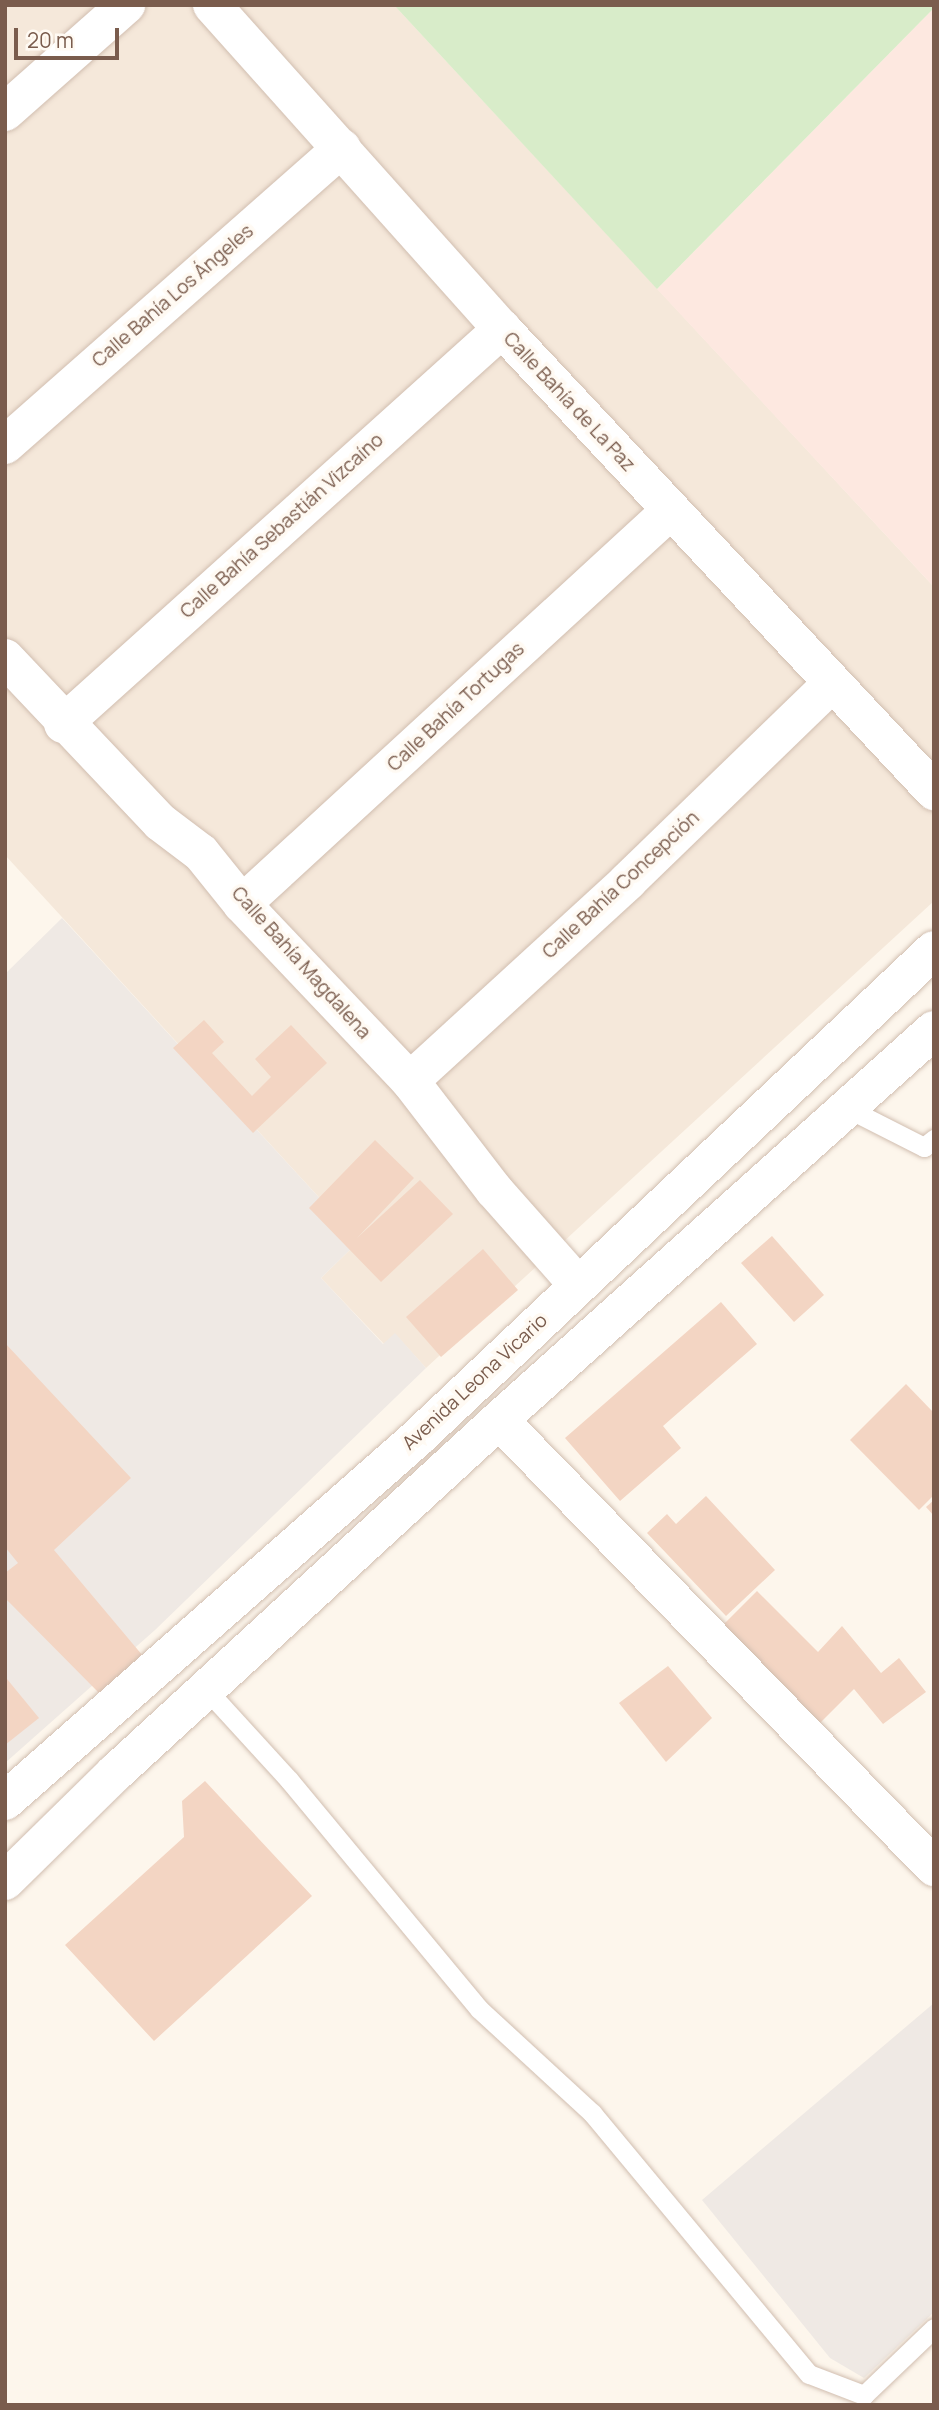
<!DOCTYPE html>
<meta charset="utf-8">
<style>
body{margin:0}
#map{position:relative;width:939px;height:2410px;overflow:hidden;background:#fdf6ec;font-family:Manrope,sans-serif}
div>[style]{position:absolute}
.residential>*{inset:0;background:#f5e8da}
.commercial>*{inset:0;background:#fde8e0}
.industrial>*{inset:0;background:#efe9e4}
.green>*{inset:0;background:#d8ecc9}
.building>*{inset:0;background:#f3d5c3}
.roads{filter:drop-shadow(0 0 2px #d1beb0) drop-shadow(0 0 2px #d1beb0)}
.lane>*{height:19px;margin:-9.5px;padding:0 9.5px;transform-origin:9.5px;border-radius:9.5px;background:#fff}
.street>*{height:38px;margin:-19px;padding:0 19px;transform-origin:19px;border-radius:19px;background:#fff}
.secondary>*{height:38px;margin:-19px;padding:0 19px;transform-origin:19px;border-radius:19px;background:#fff}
span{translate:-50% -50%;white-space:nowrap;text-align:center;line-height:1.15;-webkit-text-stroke:7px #fffaf3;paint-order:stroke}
.street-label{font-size:19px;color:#7a5c4d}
.frame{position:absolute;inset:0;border:7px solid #7a5c4d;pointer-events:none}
.scale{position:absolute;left:14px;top:28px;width:105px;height:32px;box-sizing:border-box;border:4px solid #7a5c4d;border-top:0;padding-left:9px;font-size:21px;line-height:24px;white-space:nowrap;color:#7a5c4d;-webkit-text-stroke:5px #fffaf3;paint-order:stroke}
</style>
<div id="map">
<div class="residential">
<i style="clip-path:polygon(5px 5px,394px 5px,934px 587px,934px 901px,426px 1368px,395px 1334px,384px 1344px,321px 1278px,359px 1241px,5px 855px)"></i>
</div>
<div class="commercial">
<i style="clip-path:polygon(934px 8px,934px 587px,657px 289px)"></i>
</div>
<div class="industrial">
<i style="clip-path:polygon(62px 918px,359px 1241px,321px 1278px,383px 1344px,395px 1333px,426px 1368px,155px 1630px,5px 1763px,5px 974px)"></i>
<i style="clip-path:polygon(934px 2003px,934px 2312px,864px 2378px,830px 2358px,702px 2200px)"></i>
</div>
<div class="green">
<i style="clip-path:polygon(394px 5px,934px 5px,934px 8px,657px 289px)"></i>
</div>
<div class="building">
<i style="clip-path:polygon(204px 1020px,224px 1042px,212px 1053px,252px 1096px,271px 1077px,255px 1059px,291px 1025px,327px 1063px,253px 1133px,173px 1048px)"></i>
<i style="clip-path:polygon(375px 1140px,414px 1178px,357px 1238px,420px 1180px,453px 1214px,381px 1282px,309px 1208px)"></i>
<i style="clip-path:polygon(772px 1236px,824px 1295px,794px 1322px,741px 1263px)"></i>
<i style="clip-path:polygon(483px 1249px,518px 1290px,441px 1357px,406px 1317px)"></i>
<i style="clip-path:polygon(721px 1302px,757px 1344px,663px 1426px,681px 1448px,620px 1501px,565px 1438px)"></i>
<i style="clip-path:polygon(5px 1343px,131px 1478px,54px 1550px,143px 1656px,99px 1693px,5px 1598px,5px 1573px,18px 1563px,5px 1547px)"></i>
<i style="clip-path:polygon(906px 1384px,934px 1413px,934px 1495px,919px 1510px,850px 1440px)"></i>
<i style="clip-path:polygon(706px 1496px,775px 1570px,726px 1616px,647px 1533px,667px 1514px,676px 1524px)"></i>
<i style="clip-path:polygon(934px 1500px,934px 1516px,926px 1507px)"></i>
<i style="clip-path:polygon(757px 1591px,818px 1652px,842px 1626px,881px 1673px,899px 1658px,926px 1692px,883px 1724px,854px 1689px,820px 1723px,723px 1625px)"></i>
<i style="clip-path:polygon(668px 1666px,712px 1718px,666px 1762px,619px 1703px)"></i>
<i style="clip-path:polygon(7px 1679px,39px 1718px,5px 1745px,5px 1680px)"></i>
<i style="clip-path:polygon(205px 1781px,312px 1896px,154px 2041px,65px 1945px,184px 1837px,182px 1801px)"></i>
</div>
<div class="roads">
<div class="lane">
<i style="left:849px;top:1109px;width:84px;rotate:26.9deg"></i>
<i style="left:924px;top:1147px;width:13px;rotate:-39deg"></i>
<i style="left:206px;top:1689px;width:123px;rotate:47.6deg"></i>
<i style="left:289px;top:1780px;width:298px;rotate:50.3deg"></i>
<i style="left:479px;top:2009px;width:154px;rotate:42.6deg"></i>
<i style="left:592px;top:2113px;width:339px;rotate:50.3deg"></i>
<i style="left:809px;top:2374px;width:59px;rotate:20.9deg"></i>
<i style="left:864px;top:2395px;width:97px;rotate:-43.7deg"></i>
</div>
<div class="street">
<i style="left:212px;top:5px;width:435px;rotate:48.2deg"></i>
<i style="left:502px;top:329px;width:633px;rotate:46.92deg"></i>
<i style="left:5px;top:112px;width:162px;rotate:-41.5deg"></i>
<i style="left:5px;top:445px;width:449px;rotate:-41.4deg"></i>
<i style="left:5px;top:658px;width:226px;rotate:46.6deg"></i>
<i style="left:160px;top:822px;width:51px;rotate:37.1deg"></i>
<i style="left:201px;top:853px;width:65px;rotate:51.2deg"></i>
<i style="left:242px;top:904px;width:244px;rotate:46.5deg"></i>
<i style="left:410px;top:1081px;width:138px;rotate:52.4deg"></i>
<i style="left:494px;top:1190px;width:127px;rotate:48.5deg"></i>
<i style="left:63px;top:724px;width:591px;rotate:-41.98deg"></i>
<i style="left:242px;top:904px;width:581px;rotate:-42.56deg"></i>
<i style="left:410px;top:1081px;width:296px;rotate:-42.5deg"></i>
<i style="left:628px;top:881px;width:281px;rotate:-44.1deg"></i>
<i style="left:499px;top:1420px;width:624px;rotate:45.78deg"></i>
</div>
<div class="secondary">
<i style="left:5px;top:1801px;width:548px;rotate:-41.37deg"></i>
<i style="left:416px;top:1439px;width:712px;rotate:-43.35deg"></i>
<i style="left:5px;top:1881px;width:154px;rotate:-44.5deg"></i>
<i style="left:115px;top:1773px;width:522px;rotate:-42.59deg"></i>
<i style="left:499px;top:1420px;width:584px;rotate:-41.88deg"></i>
</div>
</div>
<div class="street-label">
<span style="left:173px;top:296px;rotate:-41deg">Calle Bahía Los Ángeles</span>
<span style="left:569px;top:402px;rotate:47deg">Calle Bahía de La Paz</span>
<span style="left:282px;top:526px;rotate:-42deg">Calle Bahía Sebastián Vizcaíno</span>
<span style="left:456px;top:707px;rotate:-43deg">Calle Bahía Tortugas</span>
<span style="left:621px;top:885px;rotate:-43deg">Calle Bahía Concepción</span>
<span style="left:301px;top:963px;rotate:48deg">Calle Bahía Magdalena</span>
<span style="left:475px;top:1382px;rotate:-43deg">Avenida Leona Vicario</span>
</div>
<div class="frame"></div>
<div class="scale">20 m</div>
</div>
